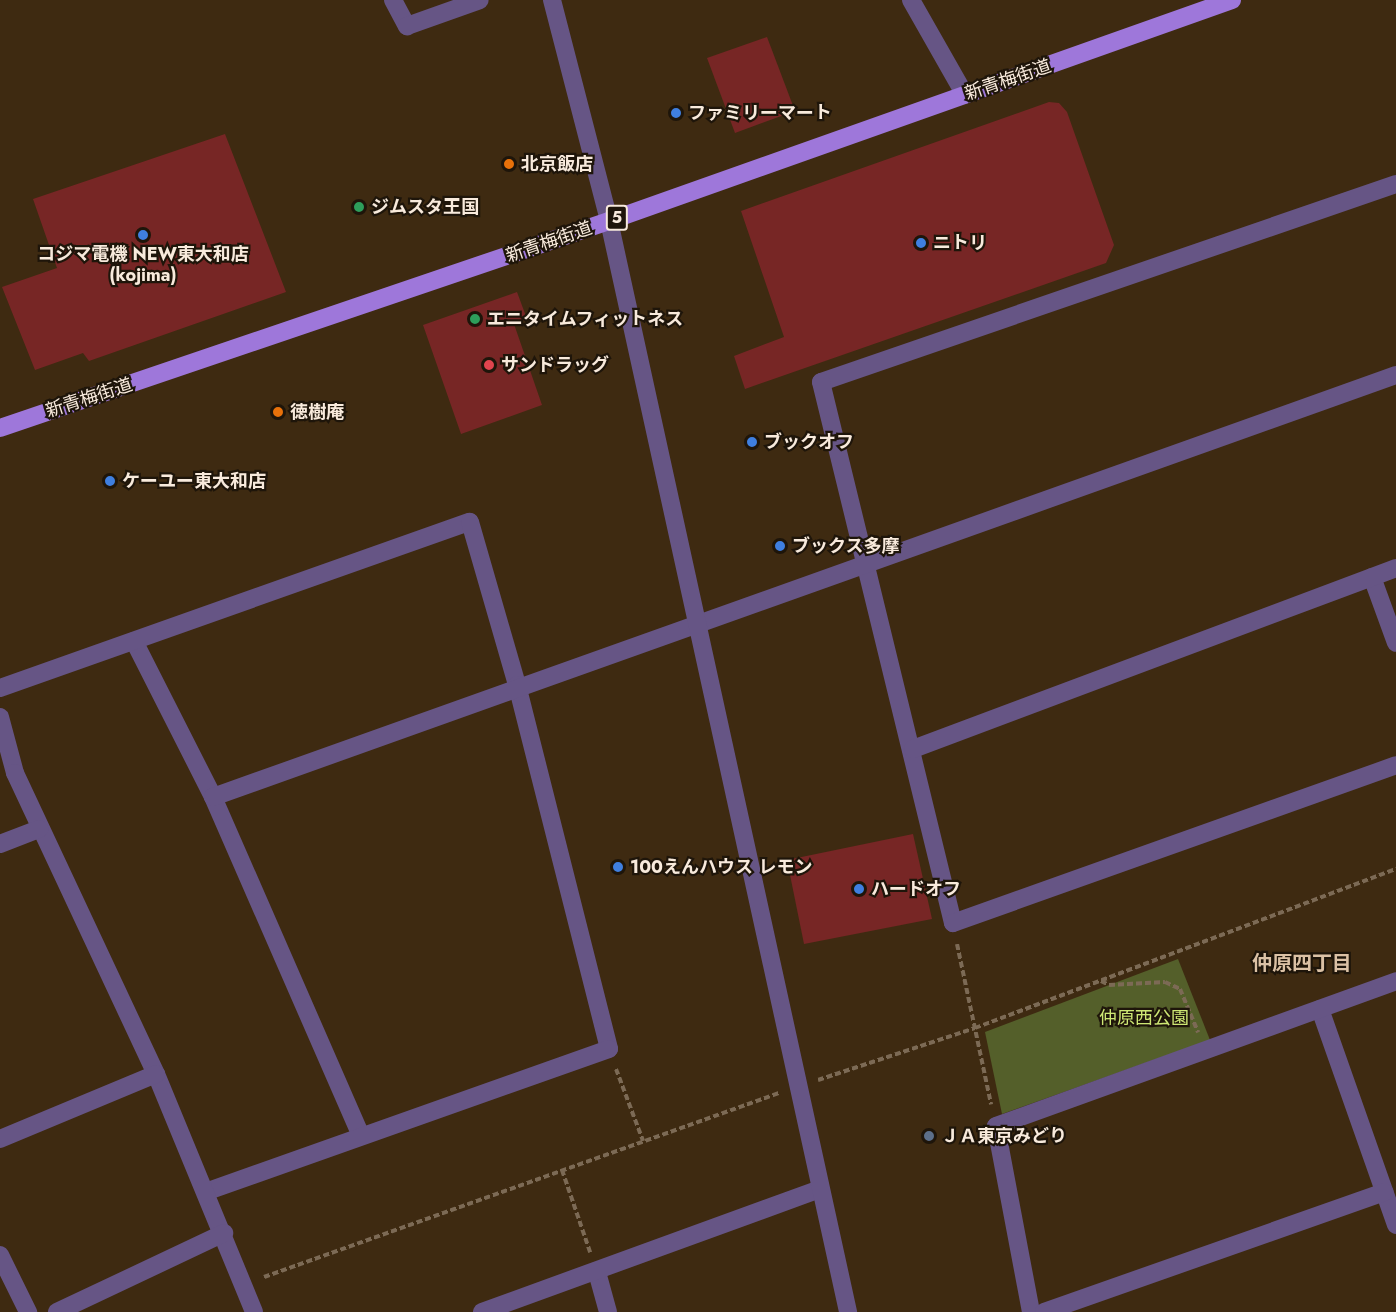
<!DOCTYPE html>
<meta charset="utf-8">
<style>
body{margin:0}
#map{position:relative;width:1396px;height:1312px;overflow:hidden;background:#3e2a11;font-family:Jost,"Noto Sans JP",sans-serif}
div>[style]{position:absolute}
.green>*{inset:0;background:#545f2a}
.building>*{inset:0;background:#772625}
.path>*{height:4px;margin-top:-2px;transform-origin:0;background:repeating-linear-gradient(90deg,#7c6a55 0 6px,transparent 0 9px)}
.minor>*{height:18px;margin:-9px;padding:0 9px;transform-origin:9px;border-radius:9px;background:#665585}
.tertiary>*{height:18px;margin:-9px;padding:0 9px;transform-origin:9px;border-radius:9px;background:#665585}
.primary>*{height:18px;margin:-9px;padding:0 9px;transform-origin:9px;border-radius:9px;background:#9e77da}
.dots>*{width:16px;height:16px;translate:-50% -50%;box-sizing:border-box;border:3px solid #1e150a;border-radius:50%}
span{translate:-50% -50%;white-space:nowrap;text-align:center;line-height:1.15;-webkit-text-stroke:4.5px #1e150a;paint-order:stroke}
.shield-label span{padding:2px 4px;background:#1e150a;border:2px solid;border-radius:4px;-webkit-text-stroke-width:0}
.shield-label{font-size:16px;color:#f8eadc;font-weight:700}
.street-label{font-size:18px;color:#f8eadc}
.poi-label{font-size:18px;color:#f8eadc;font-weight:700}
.left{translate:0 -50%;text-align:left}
.park-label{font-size:18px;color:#cee774}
.neighbourhood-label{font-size:20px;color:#dbc1a5;font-weight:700}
</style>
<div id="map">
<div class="green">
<i style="clip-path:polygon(1178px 959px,1210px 1040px,1002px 1114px,985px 1032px)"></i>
</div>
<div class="building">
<i style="clip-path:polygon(767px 37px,795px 111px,735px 133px,707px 58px)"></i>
<i style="clip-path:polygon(1049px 102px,1059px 103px,1067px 112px,1114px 245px,1106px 263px,745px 389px,734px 356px,784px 337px,741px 211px)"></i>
<i style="clip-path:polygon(225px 134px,286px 292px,89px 361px,83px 353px,35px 370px,2px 287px,57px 268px,33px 199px)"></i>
<i style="clip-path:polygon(517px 292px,527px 319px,514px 324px,542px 405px,461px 434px,423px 325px)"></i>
<i style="clip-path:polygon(913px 834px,932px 919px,804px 944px,787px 860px)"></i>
</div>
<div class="path">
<i style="left:957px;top:944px;width:164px;rotate:78deg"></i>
<i style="left:1101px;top:981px;width:9px;rotate:27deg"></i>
<i style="left:1109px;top:985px;width:56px;rotate:-3.1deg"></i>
<i style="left:1165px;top:982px;width:17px;rotate:25deg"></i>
<i style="left:1180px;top:989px;width:47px;rotate:67.3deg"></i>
<i style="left:616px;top:1069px;width:77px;rotate:69.4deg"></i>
<i style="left:818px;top:1080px;width:165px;rotate:-18.3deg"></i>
<i style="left:975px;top:1028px;width:450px;rotate:-20.7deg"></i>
<i style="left:562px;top:1170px;width:87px;rotate:71.1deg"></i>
<i style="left:264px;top:1277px;width:547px;rotate:-19.66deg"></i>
</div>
<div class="minor">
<i style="left:393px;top:0;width:30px;rotate:62deg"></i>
<i style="left:407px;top:26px;width:77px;rotate:-19.6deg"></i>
<i style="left:552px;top:0;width:228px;rotate:75.5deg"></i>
<i style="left:911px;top:0;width:109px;rotate:60.4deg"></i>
<i style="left:1396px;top:184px;width:608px;rotate:161deg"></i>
<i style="left:821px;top:382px;width:557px;rotate:76.29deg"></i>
<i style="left:953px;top:923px;width:470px;rotate:-19.6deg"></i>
<i style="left:1372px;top:577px;width:70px;rotate:70deg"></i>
<i style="left:134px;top:641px;width:175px;rotate:63.1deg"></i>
<i style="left:213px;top:797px;width:370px;rotate:66.4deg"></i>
<i style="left:0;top:688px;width:498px;rotate:-19.5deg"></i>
<i style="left:470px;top:522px;width:170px;rotate:73.9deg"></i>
<i style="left:517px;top:685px;width:375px;rotate:75.8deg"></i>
<i style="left:609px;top:1049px;width:428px;rotate:160.5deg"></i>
<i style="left:0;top:717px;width:58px;rotate:75deg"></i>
<i style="left:15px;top:773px;width:332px;rotate:64.9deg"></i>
<i style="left:156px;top:1074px;width:257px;rotate:67.6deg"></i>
<i style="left:913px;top:749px;width:516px;rotate:-20.54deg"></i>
<i style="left:213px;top:797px;width:1256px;rotate:-19.63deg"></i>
<i style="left:0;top:844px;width:42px;rotate:-21deg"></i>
<i style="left:1320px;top:1009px;width:229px;rotate:70.6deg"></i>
<i style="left:0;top:1139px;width:169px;rotate:-22.6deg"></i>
<i style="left:0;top:1255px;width:64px;rotate:63.8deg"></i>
<i style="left:597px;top:1272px;width:41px;rotate:74.6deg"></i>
<i style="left:57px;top:1312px;width:185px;rotate:-25.3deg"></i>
<i style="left:482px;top:1312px;width:360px;rotate:-20deg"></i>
<i style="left:1031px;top:1312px;width:189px;rotate:-100.7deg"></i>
<i style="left:996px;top:1126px;width:425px;rotate:-19.9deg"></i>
<i style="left:1044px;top:1312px;width:361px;rotate:-19.4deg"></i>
</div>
<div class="tertiary">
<i style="left:609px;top:221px;width:1117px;rotate:77.64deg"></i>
</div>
<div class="primary">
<i style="left:0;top:428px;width:643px;rotate:-18.77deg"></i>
<i style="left:609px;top:221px;width:661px;rotate:-19.53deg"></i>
</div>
<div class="dots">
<i style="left:676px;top:113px;background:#3f7fe0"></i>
<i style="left:509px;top:164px;background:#e8710a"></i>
<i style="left:359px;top:207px;background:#2e9e5b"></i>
<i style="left:143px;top:235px;background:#3f7fe0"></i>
<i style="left:921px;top:243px;background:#3f7fe0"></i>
<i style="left:475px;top:319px;background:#2e9e5b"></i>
<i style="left:489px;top:365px;background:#e0444e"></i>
<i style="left:278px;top:412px;background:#e8710a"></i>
<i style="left:752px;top:442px;background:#3f7fe0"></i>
<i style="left:110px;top:481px;background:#3f7fe0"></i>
<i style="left:780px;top:546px;background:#3f7fe0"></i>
<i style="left:618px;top:867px;background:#3f7fe0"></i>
<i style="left:859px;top:889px;background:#3f7fe0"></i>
<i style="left:929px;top:1136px;background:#5c6f8a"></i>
</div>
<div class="shield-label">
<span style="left:617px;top:218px">5</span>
</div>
<div class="street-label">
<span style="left:1008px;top:80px;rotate:-19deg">新青梅街道</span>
<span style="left:549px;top:242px;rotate:-19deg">新青梅街道</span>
<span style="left:89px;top:398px;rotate:-18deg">新青梅街道</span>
</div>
<div class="poi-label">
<span class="left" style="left:688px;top:113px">ファミリーマート</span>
<span class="left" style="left:521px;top:164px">北京飯店</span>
<span class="left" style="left:371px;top:207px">ジムスタ王国</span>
<span class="left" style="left:933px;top:243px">ニトリ</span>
<span style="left:143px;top:265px">コジマ電機 NEW東大和店<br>(kojima)</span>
<span class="left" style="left:487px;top:319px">エニタイムフィットネス</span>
<span class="left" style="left:501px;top:365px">サンドラッグ</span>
<span class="left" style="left:290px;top:412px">徳樹庵</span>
<span class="left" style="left:764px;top:442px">ブックオフ</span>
<span class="left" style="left:122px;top:481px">ケーユー東大和店</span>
<span class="left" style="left:792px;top:546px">ブックス多摩</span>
<span class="left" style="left:630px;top:867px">100えんハウス レモン</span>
<span class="left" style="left:871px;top:889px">ハードオフ</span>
<span class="left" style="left:941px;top:1136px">ＪＡ東京みどり</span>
</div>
<div class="park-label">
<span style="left:1144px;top:1018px">仲原西公園</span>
</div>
<div class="neighbourhood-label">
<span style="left:1302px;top:963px">仲原四丁目</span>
</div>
</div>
